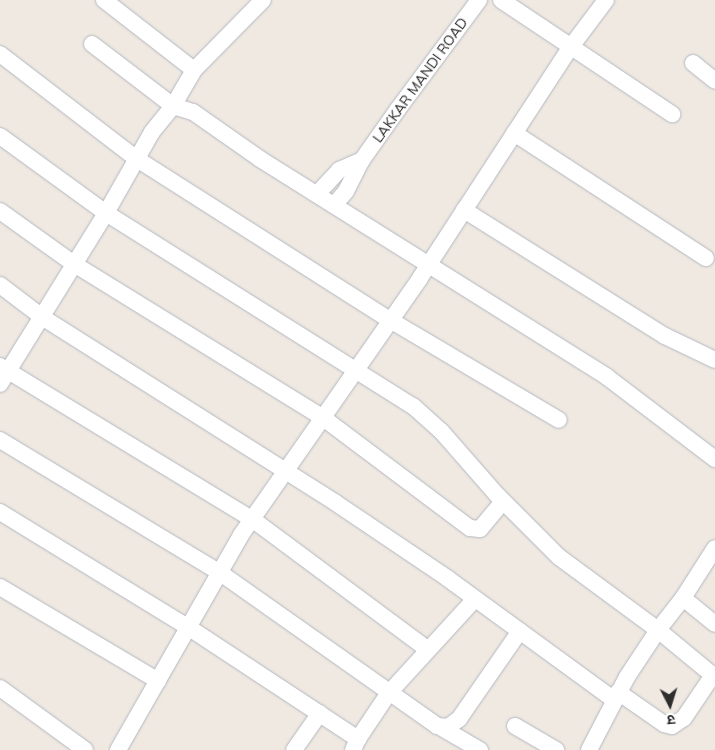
<!DOCTYPE html>
<meta charset="utf-8">
<style>
body{margin:0}
#map{position:relative;width:715px;height:750px;overflow:hidden;background:#efe9e1;font-family:Mulish,"Noto Sans Devanagari",sans-serif}
div>[style]{position:absolute}
.roads{filter:drop-shadow(0 0 1px #b4b7c1) drop-shadow(0 0 1px #b4b7c1)}
.minor>*{height:16px;margin:-8px;padding:0 8px;transform-origin:8px;border-radius:8px;background:#fff}
span{translate:-50% -50%;white-space:nowrap;text-align:center;line-height:1.15;-webkit-text-stroke:4px #fff;paint-order:stroke}
.street-label{font-size:14px;color:#2e2e2e}
.north{position:absolute;left:645px;top:680px;width:50px;height:50px;-webkit-text-stroke:4px #fff;paint-order:stroke;rotate:175deg;font-size:14px;font-weight:700;line-height:20px;text-align:center;color:#2e2e2e}
.north::after{content:'';display:block;margin:auto;width:18px;height:22px;background:#2e2e2e;clip-path:polygon(50% 0,100% 100%,50% 72%,0 100%)}
</style>
<div id="map">
<div class="roads">
<div class="minor">
<i style="left:104px;top:0;width:114px;rotate:37.9deg"></i>
<i style="left:501px;top:0;width:206px;rotate:33.7deg"></i>
<i style="left:92px;top:44px;width:102px;rotate:37.4deg"></i>
<i style="left:173px;top:106px;width:42px;rotate:-59.7deg"></i>
<i style="left:194px;top:70px;width:98px;rotate:-45.4deg"></i>
<i style="left:0;top:54px;width:173px;rotate:37.5deg"></i>
<i style="left:137px;top:159px;width:300px;rotate:32.5deg"></i>
<i style="left:390px;top:320px;width:196px;rotate:30.6deg"></i>
<i style="left:693px;top:63px;width:28px;rotate:39deg"></i>
<i style="left:514px;top:133px;width:229px;rotate:33.1deg"></i>
<i style="left:0;top:136px;width:131px;rotate:36deg"></i>
<i style="left:106px;top:213px;width:363px;rotate:32.2deg"></i>
<i style="left:413px;top:406px;width:38px;rotate:42deg"></i>
<i style="left:441px;top:431px;width:86px;rotate:48.8deg"></i>
<i style="left:498px;top:496px;width:86px;rotate:45deg"></i>
<i style="left:559px;top:557px;width:123px;rotate:36.4deg"></i>
<i style="left:658px;top:630px;width:74px;rotate:39.5deg"></i>
<i style="left:317px;top:194px;width:33px;rotate:-47deg"></i>
<i style="left:339px;top:170px;width:25px;rotate:-23deg"></i>
<i style="left:334px;top:205px;width:18px;rotate:-49deg"></i>
<i style="left:346px;top:191px;width:35px;rotate:-63deg"></i>
<i style="left:362px;top:160px;width:62px;rotate:-54.8deg"></i>
<i style="left:398px;top:109px;width:136px;rotate:-53.4deg"></i>
<i style="left:464px;top:210px;width:237px;rotate:32.1deg"></i>
<i style="left:665px;top:336px;width:55px;rotate:25.6deg"></i>
<i style="left:0;top:211px;width:91px;rotate:35.6deg"></i>
<i style="left:74px;top:264px;width:291px;rotate:31.7deg"></i>
<i style="left:322px;top:417px;width:185px;rotate:36.9deg"></i>
<i style="left:470px;top:528px;width:10px;rotate:6deg"></i>
<i style="left:480px;top:529px;width:35px;rotate:-50deg"></i>
<i style="left:0;top:285px;width:53px;rotate:37.3deg"></i>
<i style="left:42px;top:317px;width:348px;rotate:32.3deg"></i>
<i style="left:336px;top:503px;width:134px;rotate:34deg"></i>
<i style="left:447px;top:578px;width:207px;rotate:36.1deg"></i>
<i style="left:0;top:366px;width:295px;rotate:31.3deg"></i>
<i style="left:252px;top:519px;width:218px;rotate:36.6deg"></i>
<i style="left:0;top:384px;width:201px;rotate:-58.2deg"></i>
<i style="left:106px;top:213px;width:93px;rotate:-60.4deg"></i>
<i style="left:152px;top:132px;width:33px;rotate:-51deg"></i>
<i style="left:173px;top:106px;width:21px;rotate:17deg"></i>
<i style="left:193px;top:112px;width:82px;rotate:35deg"></i>
<i style="left:260px;top:159px;width:410px;rotate:32.1deg"></i>
<i style="left:607px;top:377px;width:136px;rotate:37.2deg"></i>
<i style="left:0;top:440px;width:256px;rotate:31.1deg"></i>
<i style="left:219px;top:572px;width:267px;rotate:35.2deg"></i>
<i style="left:437px;top:726px;width:11px;rotate:5deg"></i>
<i style="left:448px;top:727px;width:14px;rotate:-36deg"></i>
<i style="left:459px;top:719px;width:107px;rotate:-55.3deg"></i>
<i style="left:0;top:512px;width:220px;rotate:31.5deg"></i>
<i style="left:188px;top:627px;width:204px;rotate:33.4deg"></i>
<i style="left:0;top:587px;width:184px;rotate:30.7deg"></i>
<i style="left:683px;top:598px;width:41px;rotate:39.1deg"></i>
<i style="left:0;top:688px;width:105px;rotate:36.1deg"></i>
<i style="left:618px;top:692px;width:56px;rotate:34.8deg"></i>
<i style="left:664px;top:724px;width:8px;rotate:14deg"></i>
<i style="left:672px;top:726px;width:14px;rotate:-34deg"></i>
<i style="left:684px;top:718px;width:52px;rotate:-56deg"></i>
<i style="left:515px;top:726px;width:48px;rotate:30.3deg"></i>
<i style="left:442px;top:728px;width:44px;rotate:30.1deg"></i>
<i style="left:118px;top:750px;width:248px;rotate:-60.2deg"></i>
<i style="left:241px;top:535px;width:313px;rotate:-55.1deg"></i>
<i style="left:420px;top:278px;width:275px;rotate:-56.9deg"></i>
<i style="left:570px;top:48px;width:60px;rotate:-53.1deg"></i>
<i style="left:294px;top:750px;width:45px;rotate:-54.9deg"></i>
<i style="left:353px;top:750px;width:12px;rotate:-66deg"></i>
<i style="left:358px;top:739px;width:54px;rotate:-56.3deg"></i>
<i style="left:388px;top:694px;width:127px;rotate:-47.5deg"></i>
<i style="left:589px;top:750px;width:82px;rotate:-62.5deg"></i>
<i style="left:627px;top:677px;width:56px;rotate:-56.6deg"></i>
<i style="left:658px;top:630px;width:41px;rotate:-52deg"></i>
<i style="left:683px;top:598px;width:59px;rotate:-57.4deg"></i>
</div>
</div>
<div class="street-label">
<span style="left:420px;top:80px;rotate:-54deg">LAKKAR MANDI ROAD</span>
</div>
<div class="north">उ</div>
</div>
